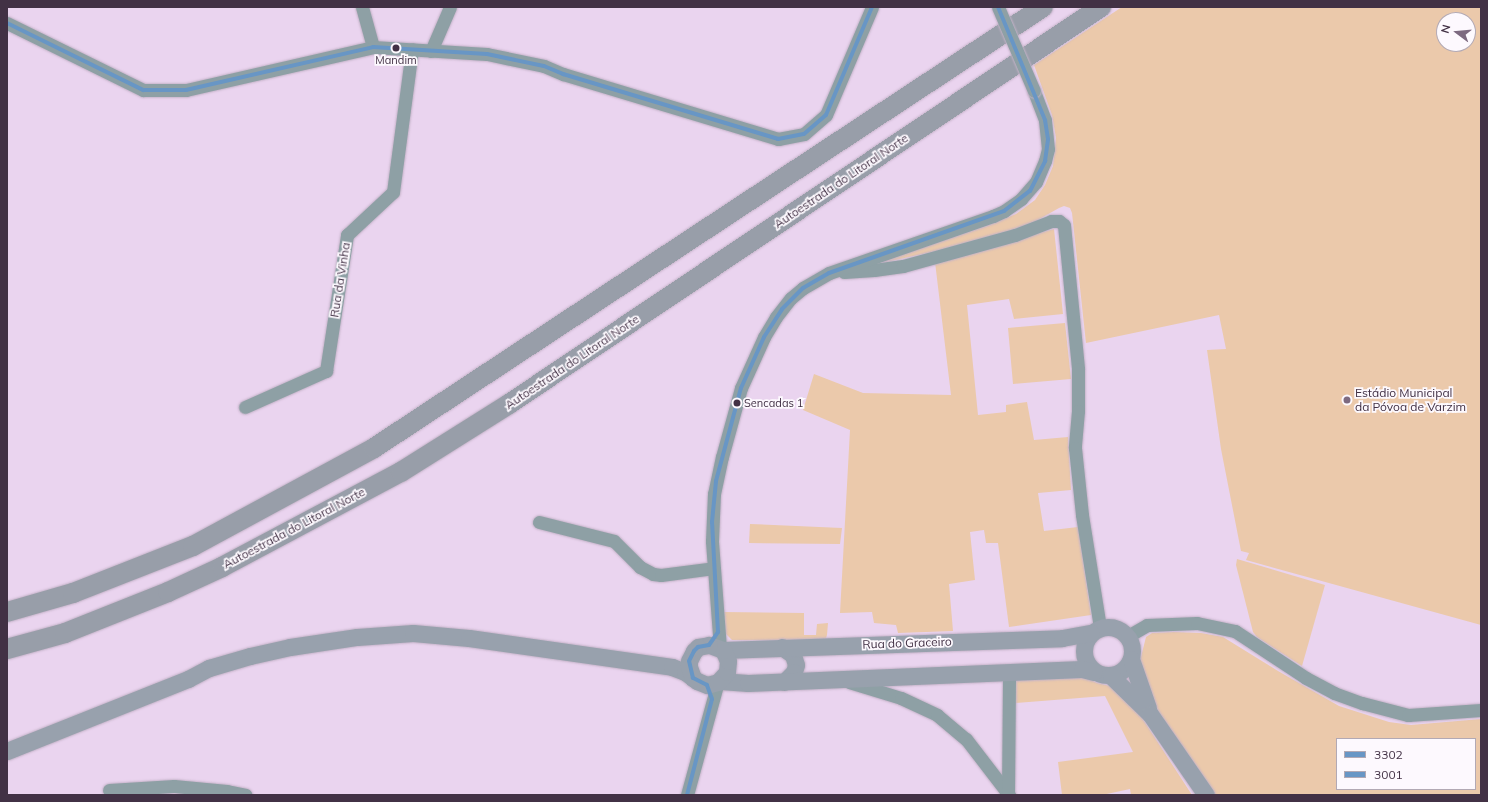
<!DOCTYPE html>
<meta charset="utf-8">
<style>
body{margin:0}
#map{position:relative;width:1488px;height:802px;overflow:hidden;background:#ead4ef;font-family:Mulish,sans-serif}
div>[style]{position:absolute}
.green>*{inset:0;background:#ebc9ab}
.roads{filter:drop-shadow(0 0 1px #c3b2c7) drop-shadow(0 0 1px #c3b2c7)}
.minor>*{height:13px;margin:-6.5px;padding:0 6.5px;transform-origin:6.5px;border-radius:6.5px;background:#8ea0a5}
.major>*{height:17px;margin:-8.5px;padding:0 8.5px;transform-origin:8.5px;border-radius:8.5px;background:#98a1ad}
.major>.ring{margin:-8.5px;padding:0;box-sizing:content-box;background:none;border:17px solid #98a1ad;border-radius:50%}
.highway>*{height:20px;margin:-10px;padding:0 10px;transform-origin:10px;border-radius:10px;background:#989ea9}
.bridges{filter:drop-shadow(0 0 1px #c3b2c7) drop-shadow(0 0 1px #c3b2c7)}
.minor-bridge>*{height:13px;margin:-6.5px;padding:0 6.5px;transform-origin:6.5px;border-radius:6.5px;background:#8ea0a5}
.bus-1>*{height:4px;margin:-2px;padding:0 2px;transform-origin:2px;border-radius:2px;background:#6896c5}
.bus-2>*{height:4px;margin:-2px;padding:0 2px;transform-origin:2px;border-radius:2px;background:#6896c5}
.dots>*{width:11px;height:11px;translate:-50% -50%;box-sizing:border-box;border:2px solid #fdf9fe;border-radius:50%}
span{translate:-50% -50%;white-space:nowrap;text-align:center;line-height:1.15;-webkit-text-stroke:3.5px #fdf9fe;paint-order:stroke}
.bus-label{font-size:11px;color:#423145}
.left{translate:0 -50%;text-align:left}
.street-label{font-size:12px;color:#423145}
.poi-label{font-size:12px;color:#423145}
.frame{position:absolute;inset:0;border:8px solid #423145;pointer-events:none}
.legend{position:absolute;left:1336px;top:738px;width:140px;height:52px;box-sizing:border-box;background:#fdf9fe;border:1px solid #b2a9b4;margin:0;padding:5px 7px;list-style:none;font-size:12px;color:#423145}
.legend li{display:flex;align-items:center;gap:8px;height:20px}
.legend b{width:20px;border:1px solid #b2a9b4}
.north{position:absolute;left:1436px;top:12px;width:40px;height:40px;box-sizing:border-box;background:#fdf9fe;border:1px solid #b2a9b4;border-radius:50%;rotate:286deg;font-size:11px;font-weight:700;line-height:16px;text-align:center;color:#423145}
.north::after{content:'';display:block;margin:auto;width:14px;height:18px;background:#7d6a80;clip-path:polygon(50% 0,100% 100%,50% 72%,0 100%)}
</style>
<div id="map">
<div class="green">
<i style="clip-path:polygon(evenodd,1122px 7px,1481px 7px,1481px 625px,1246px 560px,1249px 553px,1241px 551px,1221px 449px,1207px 350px,1226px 349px,1219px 315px,1086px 343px,1072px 213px,1070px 208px,1064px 206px,1059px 208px,1027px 226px,954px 247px,882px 263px,882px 261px,987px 226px,1016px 214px,1035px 200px,1045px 185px,1053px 166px,1056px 138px,1052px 115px,1034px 65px,1122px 7px,1444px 20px,1468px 20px,1468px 44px,1444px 44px,1444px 20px)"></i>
<i style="clip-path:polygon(1054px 229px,1063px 314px,1014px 319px,1009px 299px,967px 305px,978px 415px,1006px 412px,1006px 405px,1027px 402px,1034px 440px,1068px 437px,1071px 490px,1038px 493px,1044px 531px,1078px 527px,1091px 615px,1009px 627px,998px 543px,986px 543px,984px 530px,970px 532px,975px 580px,949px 584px,953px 631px,898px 633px,896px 625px,874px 623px,872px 612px,840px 613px,850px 430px,803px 410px,814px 374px,863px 393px,951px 395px,935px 262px)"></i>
<i style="clip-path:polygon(1065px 323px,1071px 379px,1013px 384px,1008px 328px)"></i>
<i style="clip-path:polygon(750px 524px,842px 528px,840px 544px,749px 543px)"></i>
<i style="clip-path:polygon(1237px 559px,1325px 585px,1302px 666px,1257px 637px,1253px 632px,1236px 565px)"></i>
<i style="clip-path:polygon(723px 612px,804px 613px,804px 635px,816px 635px,817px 624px,828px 623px,827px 635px,825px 641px,732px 640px,724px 632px)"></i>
<i style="clip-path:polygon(evenodd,1174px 632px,1201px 633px,1223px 637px,1278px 671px,1339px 706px,1389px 722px,1411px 725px,1481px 719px,1481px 795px,1212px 795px,1156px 710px,1138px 669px,1146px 637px,1152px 633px,1174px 632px,1337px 739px,1475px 739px,1475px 789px,1337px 789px,1337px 739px)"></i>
<i style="clip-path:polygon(1016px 677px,1085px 677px,1097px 683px,1110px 686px,1131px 701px,1192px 795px,1131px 795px,1130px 789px,1102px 795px,1062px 795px,1058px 762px,1133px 752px,1105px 696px,1015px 703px)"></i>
</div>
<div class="roads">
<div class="minor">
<i style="left:362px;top:7px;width:41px;rotate:74.6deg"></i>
<i style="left:7px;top:23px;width:152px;rotate:26.2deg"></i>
<i style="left:143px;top:90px;width:43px"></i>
<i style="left:186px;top:90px;width:192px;rotate:-12.9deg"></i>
<i style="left:373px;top:47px;width:114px;rotate:3.5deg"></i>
<i style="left:487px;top:54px;width:58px;rotate:11.9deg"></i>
<i style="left:544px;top:66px;width:21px;rotate:23deg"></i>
<i style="left:563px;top:74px;width:225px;rotate:16.8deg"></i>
<i style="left:778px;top:139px;width:26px;rotate:-11deg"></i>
<i style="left:804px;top:134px;width:29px;rotate:-41deg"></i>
<i style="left:826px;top:115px;width:117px;rotate:-66.9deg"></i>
<i style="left:431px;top:51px;width:48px;rotate:-66.6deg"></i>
<i style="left:844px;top:272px;width:30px;rotate:-4deg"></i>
<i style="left:874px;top:270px;width:29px;rotate:-8deg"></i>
<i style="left:903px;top:266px;width:116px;rotate:-15.5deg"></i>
<i style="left:1015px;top:235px;width:39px;rotate:-21deg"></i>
<i style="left:1051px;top:221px;width:8px"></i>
<i style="left:1059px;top:221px;width:6px;rotate:39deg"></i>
<i style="left:1064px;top:225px;width:145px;rotate:84.4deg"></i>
<i style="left:1078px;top:369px;width:42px;rotate:90deg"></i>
<i style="left:1078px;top:411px;width:37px;rotate:95deg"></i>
<i style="left:1075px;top:448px;width:67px;rotate:84deg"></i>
<i style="left:1082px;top:515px;width:114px;rotate:80.9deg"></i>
<i style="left:245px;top:407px;width:89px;rotate:-24deg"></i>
<i style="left:326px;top:371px;width:138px;rotate:-81.2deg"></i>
<i style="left:347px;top:235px;width:63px;rotate:-43.1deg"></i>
<i style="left:393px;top:192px;width:144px;rotate:-82.4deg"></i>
<i style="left:539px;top:522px;width:77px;rotate:14.2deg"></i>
<i style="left:614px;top:541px;width:37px;rotate:45deg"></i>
<i style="left:640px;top:567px;width:15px;rotate:28deg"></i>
<i style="left:653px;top:574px;width:8px;rotate:7deg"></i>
<i style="left:661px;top:575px;width:53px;rotate:-7.5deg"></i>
<i style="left:1128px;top:636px;width:22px;rotate:-30deg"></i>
<i style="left:1147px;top:625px;width:50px;rotate:-2.3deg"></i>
<i style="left:1197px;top:623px;width:39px;rotate:12deg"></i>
<i style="left:1235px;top:631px;width:85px;rotate:33.5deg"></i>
<i style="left:1306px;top:678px;width:32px;rotate:28deg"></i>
<i style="left:1334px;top:693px;width:30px;rotate:20deg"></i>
<i style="left:1362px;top:703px;width:48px;rotate:14.6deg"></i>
<i style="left:1408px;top:715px;width:73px;rotate:-3.9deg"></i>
<i style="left:720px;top:648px;width:107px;rotate:-94.3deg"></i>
<i style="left:712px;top:541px;width:47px;rotate:-87.6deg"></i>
<i style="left:714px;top:494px;width:38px;rotate:-78deg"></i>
<i style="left:722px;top:457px;width:72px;rotate:-74.6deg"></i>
<i style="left:741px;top:388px;width:56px;rotate:-65.7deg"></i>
<i style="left:764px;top:337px;width:23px;rotate:-59deg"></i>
<i style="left:776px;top:317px;width:24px;rotate:-52deg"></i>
<i style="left:791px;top:298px;width:16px;rotate:-40deg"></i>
<i style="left:803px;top:288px;width:30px;rotate:-30deg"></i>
<i style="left:829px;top:273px;width:174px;rotate:-19.2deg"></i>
<i style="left:993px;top:216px;width:12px;rotate:-24deg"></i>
<i style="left:1004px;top:211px;width:21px;rotate:-35deg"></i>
<i style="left:1021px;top:199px;width:23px;rotate:-49deg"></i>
<i style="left:1036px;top:182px;width:23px;rotate:-67deg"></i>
<i style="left:1045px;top:161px;width:12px;rotate:-76deg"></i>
<i style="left:1048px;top:149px;width:29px;rotate:-96deg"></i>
<i style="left:1045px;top:120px;width:31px;rotate:-111deg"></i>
<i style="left:849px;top:682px;width:54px;rotate:17.1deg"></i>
<i style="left:901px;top:698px;width:40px;rotate:25deg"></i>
<i style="left:937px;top:715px;width:38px;rotate:40deg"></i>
<i style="left:966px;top:739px;width:71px;rotate:52.5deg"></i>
<i style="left:109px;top:790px;width:65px;rotate:-3.5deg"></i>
<i style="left:174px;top:786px;width:53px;rotate:5.4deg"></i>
<i style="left:227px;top:791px;width:19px;rotate:12deg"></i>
<i style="left:1008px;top:794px;width:121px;rotate:-89.5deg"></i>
<i style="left:687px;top:795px;width:117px;rotate:-74.7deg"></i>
</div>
<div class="major">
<i class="ring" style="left:1084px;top:627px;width:31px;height:31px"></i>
<i style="left:782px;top:647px;width:14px;rotate:36deg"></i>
<i style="left:793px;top:655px;width:10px;rotate:73deg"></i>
<i style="left:796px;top:665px;width:7px;rotate:106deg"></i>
<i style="left:794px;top:672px;width:14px;rotate:135deg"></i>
<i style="left:723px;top:650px;width:339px;rotate:-2deg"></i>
<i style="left:1062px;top:638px;width:29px;rotate:-10deg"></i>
<i style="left:1131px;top:659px;width:52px;rotate:70.9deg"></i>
<i style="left:1111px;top:676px;width:54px;rotate:44.3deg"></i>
<i style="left:1150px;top:714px;width:98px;rotate:55.3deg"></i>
<i style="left:720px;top:681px;width:28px;rotate:4deg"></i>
<i style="left:748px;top:683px;width:334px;rotate:-2.4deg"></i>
<i style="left:1082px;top:669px;width:12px;rotate:14deg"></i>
<i style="left:7px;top:751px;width:195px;rotate:-21.7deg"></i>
<i style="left:188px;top:679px;width:24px;rotate:-28deg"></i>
<i style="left:209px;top:668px;width:43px;rotate:-16.3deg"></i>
<i style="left:250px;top:656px;width:41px;rotate:-12.7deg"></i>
<i style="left:290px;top:647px;width:68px;rotate:-8.5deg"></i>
<i style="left:357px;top:637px;width:56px;rotate:-4.1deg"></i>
<i style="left:413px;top:633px;width:56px;rotate:5.1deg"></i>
<i style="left:469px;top:638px;width:205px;rotate:8.1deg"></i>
<i style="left:672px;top:667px;width:14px;rotate:21deg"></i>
<i style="left:685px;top:672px;width:15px;rotate:37deg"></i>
<i style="left:697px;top:681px;width:11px;rotate:22deg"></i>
<i style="left:707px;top:685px;width:11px;rotate:-15deg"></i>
<i style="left:718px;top:682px;width:13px;rotate:-48deg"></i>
<i style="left:727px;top:672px;width:11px;rotate:-85deg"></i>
<i style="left:728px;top:661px;width:12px;rotate:-114deg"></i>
<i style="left:723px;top:650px;width:15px;rotate:-160deg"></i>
<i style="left:709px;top:645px;width:11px;rotate:170deg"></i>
<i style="left:698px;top:647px;width:6px;rotate:135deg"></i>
<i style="left:694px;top:651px;width:11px;rotate:117deg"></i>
<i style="left:689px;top:661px;width:6px;rotate:90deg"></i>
<i style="left:689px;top:667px;width:12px;rotate:70deg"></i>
</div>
<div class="highway">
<i style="left:7px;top:612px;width:69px;rotate:-16.1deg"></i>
<i style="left:73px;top:593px;width:129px;rotate:-21.4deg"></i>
<i style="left:193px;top:546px;width:206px;rotate:-28.4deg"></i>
<i style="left:374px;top:448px;width:801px;rotate:-33.39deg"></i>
<i style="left:7px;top:649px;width:60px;rotate:-15.4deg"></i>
<i style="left:65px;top:633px;width:111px;rotate:-21.7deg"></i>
<i style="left:168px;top:592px;width:60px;rotate:-24.8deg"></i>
<i style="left:222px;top:567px;width:203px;rotate:-28deg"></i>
<i style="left:401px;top:472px;width:128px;rotate:-32.2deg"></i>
<i style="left:509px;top:404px;width:713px;rotate:-33.85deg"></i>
</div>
</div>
<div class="bridges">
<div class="minor-bridge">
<i style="left:998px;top:7px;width:91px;rotate:66.8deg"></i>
</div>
</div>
<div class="bus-1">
<i style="left:687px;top:795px;width:99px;rotate:-75.4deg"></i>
<i style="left:712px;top:699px;width:15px;rotate:-110deg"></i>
<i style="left:707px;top:685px;width:16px;rotate:-153deg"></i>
<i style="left:693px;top:678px;width:17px;rotate:-103deg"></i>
<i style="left:689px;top:661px;width:11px;rotate:-63deg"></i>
<i style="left:694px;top:651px;width:6px;rotate:-45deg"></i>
<i style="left:698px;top:647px;width:11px;rotate:-10deg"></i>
<i style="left:709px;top:645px;width:16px;rotate:-55deg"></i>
<i style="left:718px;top:632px;width:110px;rotate:-93.1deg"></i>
<i style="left:712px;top:522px;width:41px;rotate:-84.4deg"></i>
<i style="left:716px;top:481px;width:96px;rotate:-75deg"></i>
<i style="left:741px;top:388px;width:56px;rotate:-65.7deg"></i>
<i style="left:764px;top:337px;width:33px;rotate:-57deg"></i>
<i style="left:782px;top:309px;width:30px;rotate:-45deg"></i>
<i style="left:803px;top:288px;width:30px;rotate:-30deg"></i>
<i style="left:829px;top:273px;width:186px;rotate:-19.5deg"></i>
<i style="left:1004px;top:211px;width:33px;rotate:-38deg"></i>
<i style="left:1030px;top:191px;width:34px;rotate:-63deg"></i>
<i style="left:1045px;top:161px;width:22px;rotate:-82deg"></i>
<i style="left:1048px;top:139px;width:19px;rotate:-99deg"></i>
<i style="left:1045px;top:120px;width:122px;rotate:-112.6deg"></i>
</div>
<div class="bus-2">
<i style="left:7px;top:23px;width:152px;rotate:26.2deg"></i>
<i style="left:143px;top:90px;width:43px"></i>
<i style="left:186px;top:90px;width:192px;rotate:-12.9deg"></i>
<i style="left:373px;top:47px;width:114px;rotate:3.5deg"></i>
<i style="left:487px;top:54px;width:58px;rotate:11.9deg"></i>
<i style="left:544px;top:66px;width:21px;rotate:23deg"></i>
<i style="left:563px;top:74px;width:225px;rotate:16.8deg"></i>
<i style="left:778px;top:139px;width:26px;rotate:-11deg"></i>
<i style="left:804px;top:134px;width:29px;rotate:-41deg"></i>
<i style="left:826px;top:115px;width:117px;rotate:-66.9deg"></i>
</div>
<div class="dots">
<i style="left:396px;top:48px;background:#423145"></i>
<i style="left:1347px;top:400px;background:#7d6a80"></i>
<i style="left:737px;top:403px;background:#423145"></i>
</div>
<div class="bus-label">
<span style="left:396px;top:60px">Mandim</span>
<span class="left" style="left:744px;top:403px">Sencadas 1</span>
</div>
<div class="street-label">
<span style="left:841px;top:181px;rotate:-34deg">Autoestrada do Litoral Norte</span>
<span style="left:340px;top:280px;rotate:-81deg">Rua da Vinha</span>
<span style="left:572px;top:362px;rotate:-34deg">Autoestrada do Litoral Norte</span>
<span style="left:294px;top:528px;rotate:-28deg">Autoestrada do Litoral Norte</span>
<span style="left:907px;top:643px;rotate:-2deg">Rua do Graceiro</span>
</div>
<div class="poi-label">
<span class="left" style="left:1355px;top:400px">Estádio Municipal<br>da Póvoa de Varzim</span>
</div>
<div class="frame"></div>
<ul class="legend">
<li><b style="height:5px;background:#6896c5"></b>3302</li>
<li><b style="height:5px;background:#6896c5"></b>3001</li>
</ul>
<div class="north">N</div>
</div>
